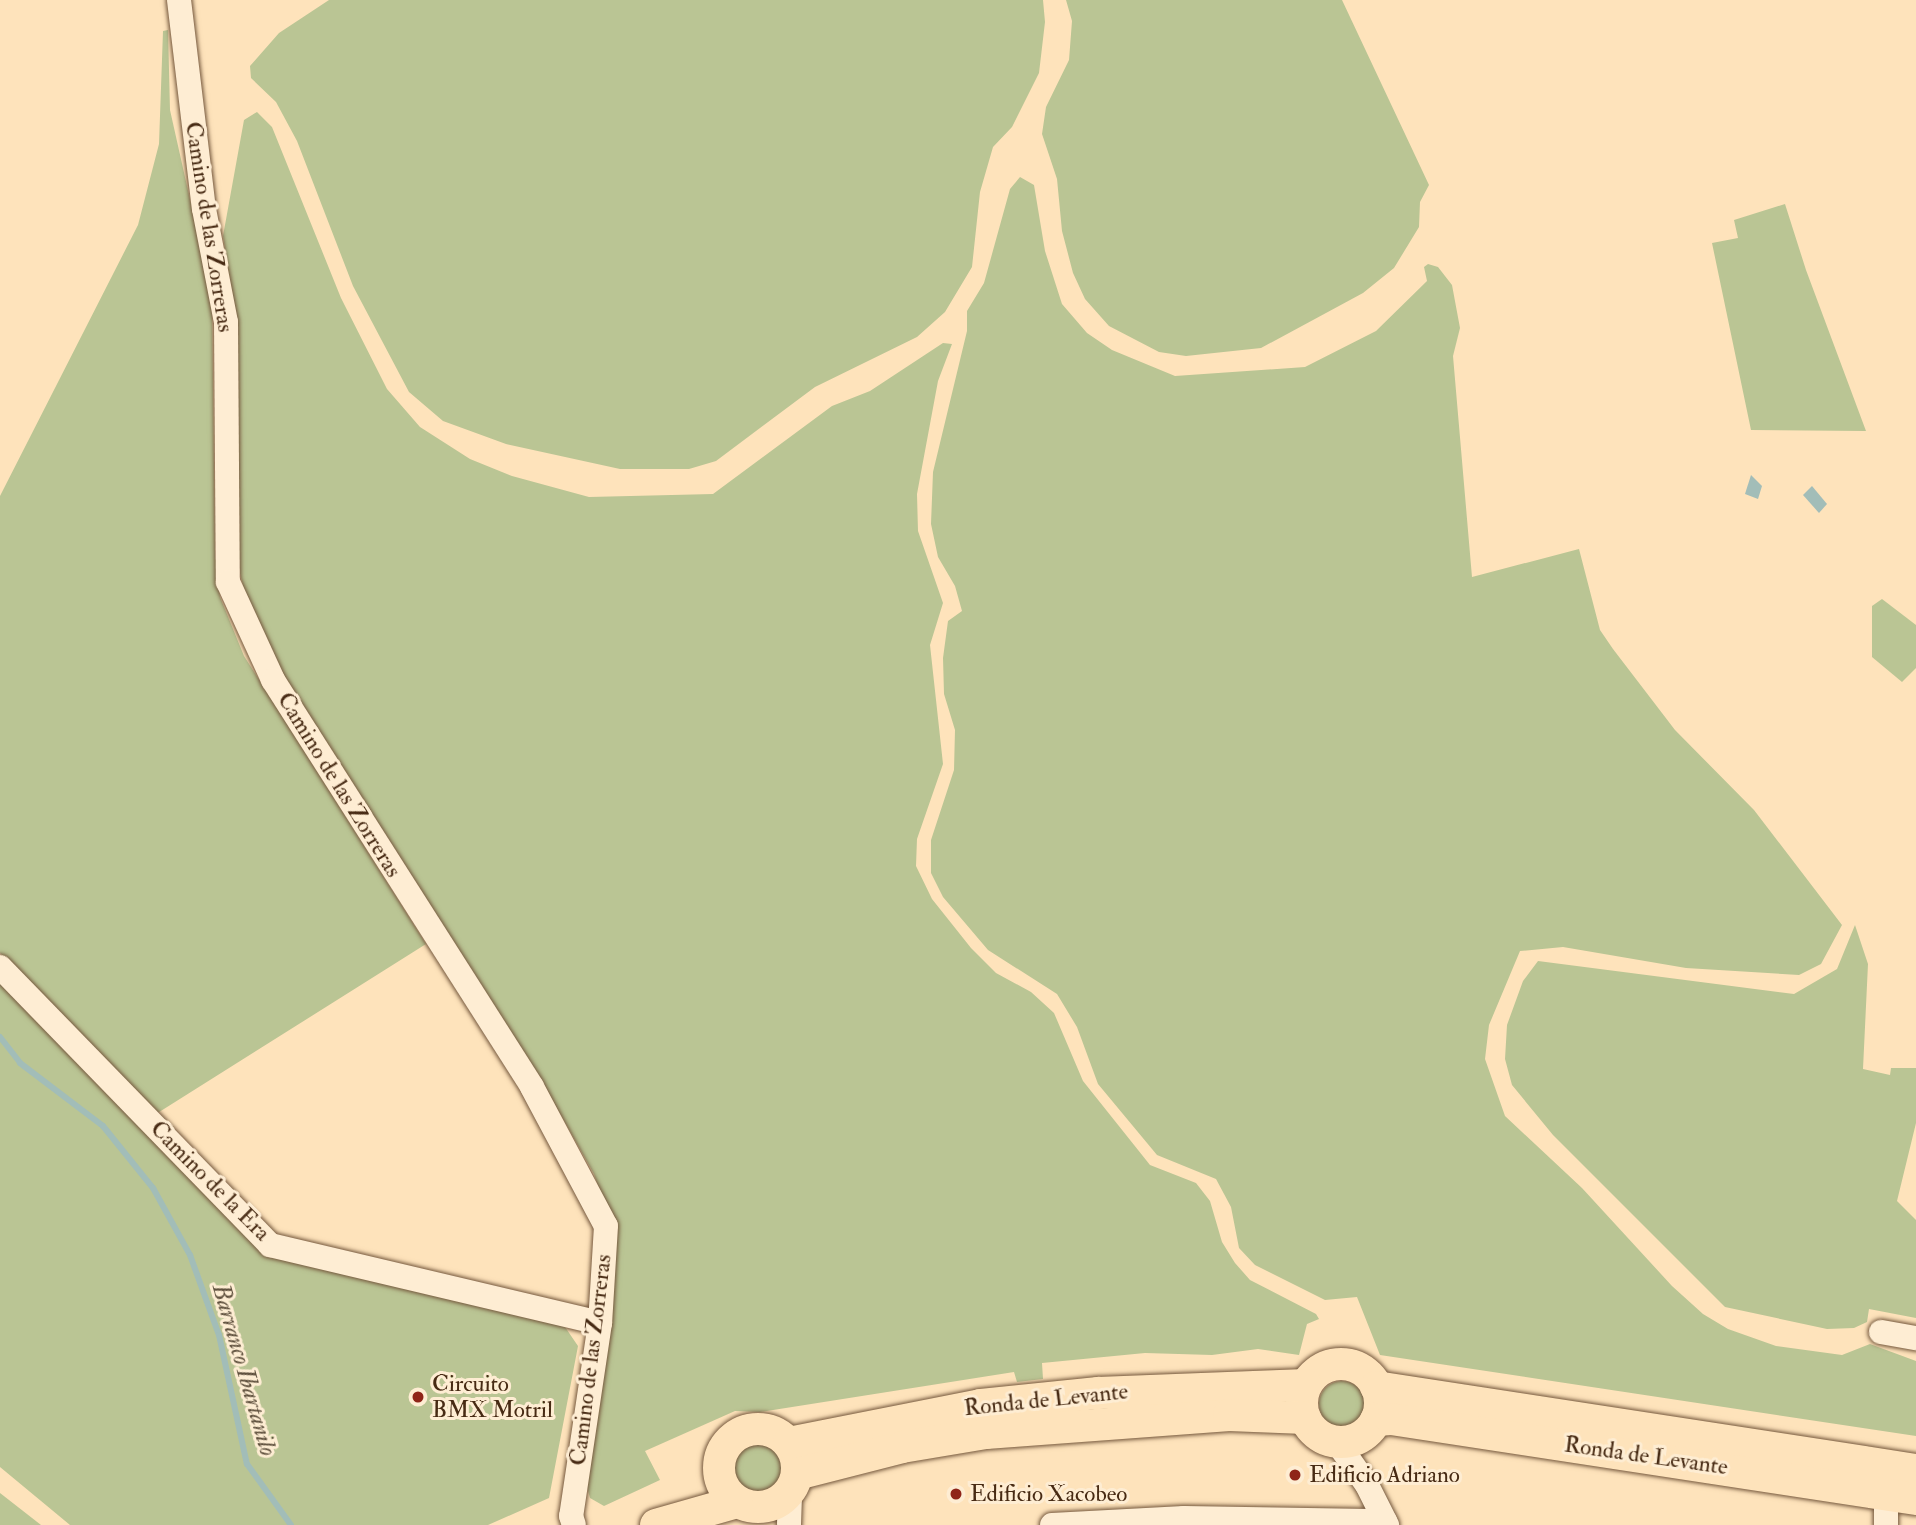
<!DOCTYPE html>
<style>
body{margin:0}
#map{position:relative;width:1916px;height:1525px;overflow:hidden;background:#fee3bb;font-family:"IM FELL Double Pica",serif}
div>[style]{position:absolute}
.green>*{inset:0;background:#bac594}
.round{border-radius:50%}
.water>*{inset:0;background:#a2bdb8}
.stream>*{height:6px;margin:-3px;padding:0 3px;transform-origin:3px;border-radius:3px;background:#a2bdb8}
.roads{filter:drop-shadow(0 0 2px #75583d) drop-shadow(0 0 2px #75583d)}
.minor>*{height:24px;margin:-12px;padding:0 12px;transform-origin:12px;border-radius:12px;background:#feedd3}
.major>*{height:32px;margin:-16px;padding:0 16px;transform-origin:16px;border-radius:16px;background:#fee3bb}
.major>.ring{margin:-16px;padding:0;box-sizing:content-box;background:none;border:32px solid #fee3bb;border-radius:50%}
.dots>*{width:19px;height:19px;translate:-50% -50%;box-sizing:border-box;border:4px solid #feedd3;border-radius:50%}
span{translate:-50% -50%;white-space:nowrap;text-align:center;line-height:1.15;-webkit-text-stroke:6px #feedd3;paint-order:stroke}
.street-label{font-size:23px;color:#472a13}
.poi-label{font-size:23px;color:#472a13}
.left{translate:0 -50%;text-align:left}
.water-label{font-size:24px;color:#5e4f3c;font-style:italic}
</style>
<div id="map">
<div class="green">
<i style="clip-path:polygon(329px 0,1043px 0,1045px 22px,1039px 73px,1012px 127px,993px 147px,980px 192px,972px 267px,945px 312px,917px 337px,815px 387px,716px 461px,689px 469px,620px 469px,506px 444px,443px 421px,409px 392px,353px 286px,297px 141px,276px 102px,251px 78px,250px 66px,279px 33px)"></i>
<i style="clip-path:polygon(1066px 0,1342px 0,1429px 185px,1420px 202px,1419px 227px,1394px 268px,1363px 293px,1261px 348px,1186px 356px,1159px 352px,1109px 326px,1085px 299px,1073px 273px,1062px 231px,1057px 179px,1042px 134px,1046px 107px,1069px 60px,1072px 21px)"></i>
<i style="clip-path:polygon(168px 30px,170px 110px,212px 298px,215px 552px,220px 597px,244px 656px,426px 944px,156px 1114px,0 953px,0 496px,138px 225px,159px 144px,163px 31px)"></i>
<i style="clip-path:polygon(257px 112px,272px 127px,341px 298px,387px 389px,420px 427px,470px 459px,512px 476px,589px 497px,713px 494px,832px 406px,870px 391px,943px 343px,952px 344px,938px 381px,917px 494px,918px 531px,943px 603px,930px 645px,943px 764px,917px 839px,916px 866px,932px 899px,971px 948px,996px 973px,1031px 992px,1054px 1013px,1083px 1081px,1150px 1165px,1196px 1183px,1210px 1201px,1222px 1242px,1235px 1263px,1250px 1280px,1316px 1314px,1319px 1319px,1307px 1324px,1299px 1355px,1258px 1349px,1212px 1355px,1145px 1353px,1042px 1363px,1043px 1379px,1017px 1382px,1014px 1372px,760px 1412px,735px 1411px,645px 1451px,660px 1480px,604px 1506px,590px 1498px,587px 1487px,607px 1213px,594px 1174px,540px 1078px,290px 688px,248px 606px,239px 569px,237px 327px,223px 236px,244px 120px)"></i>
<i style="clip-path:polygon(1020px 177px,1034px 185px,1045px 251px,1062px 304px,1087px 333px,1112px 350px,1175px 376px,1305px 367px,1376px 331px,1427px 281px,1424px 267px,1428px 264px,1438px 267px,1452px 285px,1460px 328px,1453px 356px,1472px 577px,1579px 549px,1600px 630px,1613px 649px,1675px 730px,1754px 810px,1842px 925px,1821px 964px,1799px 975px,1686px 968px,1563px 947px,1520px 951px,1489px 1025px,1485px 1059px,1505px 1116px,1582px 1188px,1672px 1286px,1703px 1314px,1728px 1329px,1776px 1346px,1842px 1355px,1870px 1344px,1916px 1361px,1916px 1436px,1380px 1355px,1357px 1297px,1325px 1300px,1255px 1265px,1239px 1248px,1231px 1207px,1216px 1179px,1157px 1155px,1098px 1084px,1077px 1027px,1057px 994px,988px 950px,943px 897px,931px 873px,931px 840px,954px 770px,955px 730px,944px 694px,943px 658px,948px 621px,962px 611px,955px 586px,938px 557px,931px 524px,933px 472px,967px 331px,967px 311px,984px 283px,1010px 189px)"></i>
<i style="clip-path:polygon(1785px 204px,1806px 270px,1866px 431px,1751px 430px,1712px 243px,1738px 238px,1734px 220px)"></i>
<i style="clip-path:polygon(1882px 599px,1916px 625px,1916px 668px,1902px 682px,1872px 657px,1872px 606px)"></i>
<i style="clip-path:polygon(1855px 925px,1868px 964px,1863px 1069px,1890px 1075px,1891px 1068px,1916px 1068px,1916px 1123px,1897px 1201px,1916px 1220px,1916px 1318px,1869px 1309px,1867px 1322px,1854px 1328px,1827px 1329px,1725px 1307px,1553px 1135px,1512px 1085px,1505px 1059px,1507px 1025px,1523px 981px,1538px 961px,1794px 994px,1837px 969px)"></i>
<i style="clip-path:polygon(0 981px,261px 1251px,563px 1324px,578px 1346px,549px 1498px,488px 1525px,70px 1525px,0 1467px)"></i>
<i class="round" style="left:1319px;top:1381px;width:46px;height:46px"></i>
<i class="round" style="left:730px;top:1440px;width:56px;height:56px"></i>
<i style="clip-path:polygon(0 1493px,41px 1525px,0 1525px)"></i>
</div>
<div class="water">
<i style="clip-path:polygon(1751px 475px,1762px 486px,1758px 499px,1745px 494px)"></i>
<i style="clip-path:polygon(1812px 486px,1827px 504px,1819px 513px,1803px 495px)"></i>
</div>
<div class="stream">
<i style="left:0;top:1037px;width:33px;rotate:52deg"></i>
<i style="left:20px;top:1063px;width:104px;rotate:37.2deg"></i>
<i style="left:103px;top:1126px;width:80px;rotate:51.1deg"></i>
<i style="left:153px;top:1188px;width:77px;rotate:61.1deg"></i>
<i style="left:190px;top:1255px;width:85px;rotate:70.1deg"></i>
<i style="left:219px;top:1335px;width:132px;rotate:77.8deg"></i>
<i style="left:247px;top:1464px;width:75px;rotate:54.2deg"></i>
</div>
<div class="roads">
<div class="minor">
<i style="left:179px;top:0;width:210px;rotate:83.2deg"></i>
<i style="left:204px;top:209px;width:115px;rotate:79deg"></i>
<i style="left:226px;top:322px;width:260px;rotate:89.6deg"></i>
<i style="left:228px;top:582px;width:108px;rotate:65.3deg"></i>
<i style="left:273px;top:680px;width:482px;rotate:57.5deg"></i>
<i style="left:532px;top:1087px;width:157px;rotate:62deg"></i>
<i style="left:606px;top:1226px;width:97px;rotate:93.5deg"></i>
<i style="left:600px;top:1323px;width:195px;rotate:98.5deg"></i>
<i style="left:571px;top:1516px;width:9px;rotate:72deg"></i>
<i style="left:0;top:967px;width:388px;rotate:45.8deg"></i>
<i style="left:270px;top:1245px;width:339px;rotate:13.3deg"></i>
<i style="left:1881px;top:1332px;width:36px;rotate:10deg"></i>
<i style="left:1336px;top:1441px;width:54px;rotate:54.8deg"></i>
<i style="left:1367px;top:1485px;width:45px;rotate:63.4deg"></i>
<i style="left:1886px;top:1493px;width:32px;rotate:90deg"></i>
<i style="left:789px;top:1524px;width:32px;rotate:-88deg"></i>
<i style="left:1052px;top:1525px;width:132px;rotate:-3deg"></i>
<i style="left:1184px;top:1518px;width:201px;rotate:0.9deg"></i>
</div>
<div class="major">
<i class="ring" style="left:1302px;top:1364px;width:46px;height:46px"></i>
<i style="left:1376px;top:1387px;width:546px;rotate:8.74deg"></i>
<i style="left:1376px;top:1420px;width:15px;rotate:-4deg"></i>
<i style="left:1391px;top:1419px;width:531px;rotate:8.66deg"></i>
<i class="ring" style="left:719px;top:1429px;width:46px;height:46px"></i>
<i style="left:789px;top:1443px;width:196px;rotate:-11.2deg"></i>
<i style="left:981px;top:1405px;width:118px;rotate:-5.9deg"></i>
<i style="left:1098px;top:1393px;width:208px;rotate:-2.2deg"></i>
<i style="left:797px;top:1474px;width:108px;rotate:-14.4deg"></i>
<i style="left:902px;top:1447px;width:85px;rotate:-9.5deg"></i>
<i style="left:986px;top:1433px;width:244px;rotate:-4.2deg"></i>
<i style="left:1229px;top:1415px;width:76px;rotate:2.3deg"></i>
<i style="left:656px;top:1525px;width:84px;rotate:-15.9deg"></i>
</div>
</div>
<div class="dots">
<i style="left:418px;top:1397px;background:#8f2418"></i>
<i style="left:1295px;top:1475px;background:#8f2418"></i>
<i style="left:956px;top:1494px;background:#8f2418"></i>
</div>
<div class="street-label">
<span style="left:209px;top:227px;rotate:81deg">Camino de las Zorreras</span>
<span style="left:339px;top:785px;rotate:58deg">Camino de las Zorreras</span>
<span style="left:210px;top:1181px;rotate:45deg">Camino de la Era</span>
<span style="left:591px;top:1360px;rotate:-83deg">Camino de las Zorreras</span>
<span style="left:1046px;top:1400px;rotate:-6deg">Ronda de Levante</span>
<span style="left:1646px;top:1456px;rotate:8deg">Ronda de Levante</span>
</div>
<div class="poi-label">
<span class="left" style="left:432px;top:1397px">Circuito<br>BMX Motril</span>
<span class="left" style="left:1309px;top:1475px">Edificio Adriano</span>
<span class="left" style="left:970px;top:1494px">Edificio Xacobeo</span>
</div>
<div class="water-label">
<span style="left:244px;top:1370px;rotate:74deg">Barranco Ibartanilo</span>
</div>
</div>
